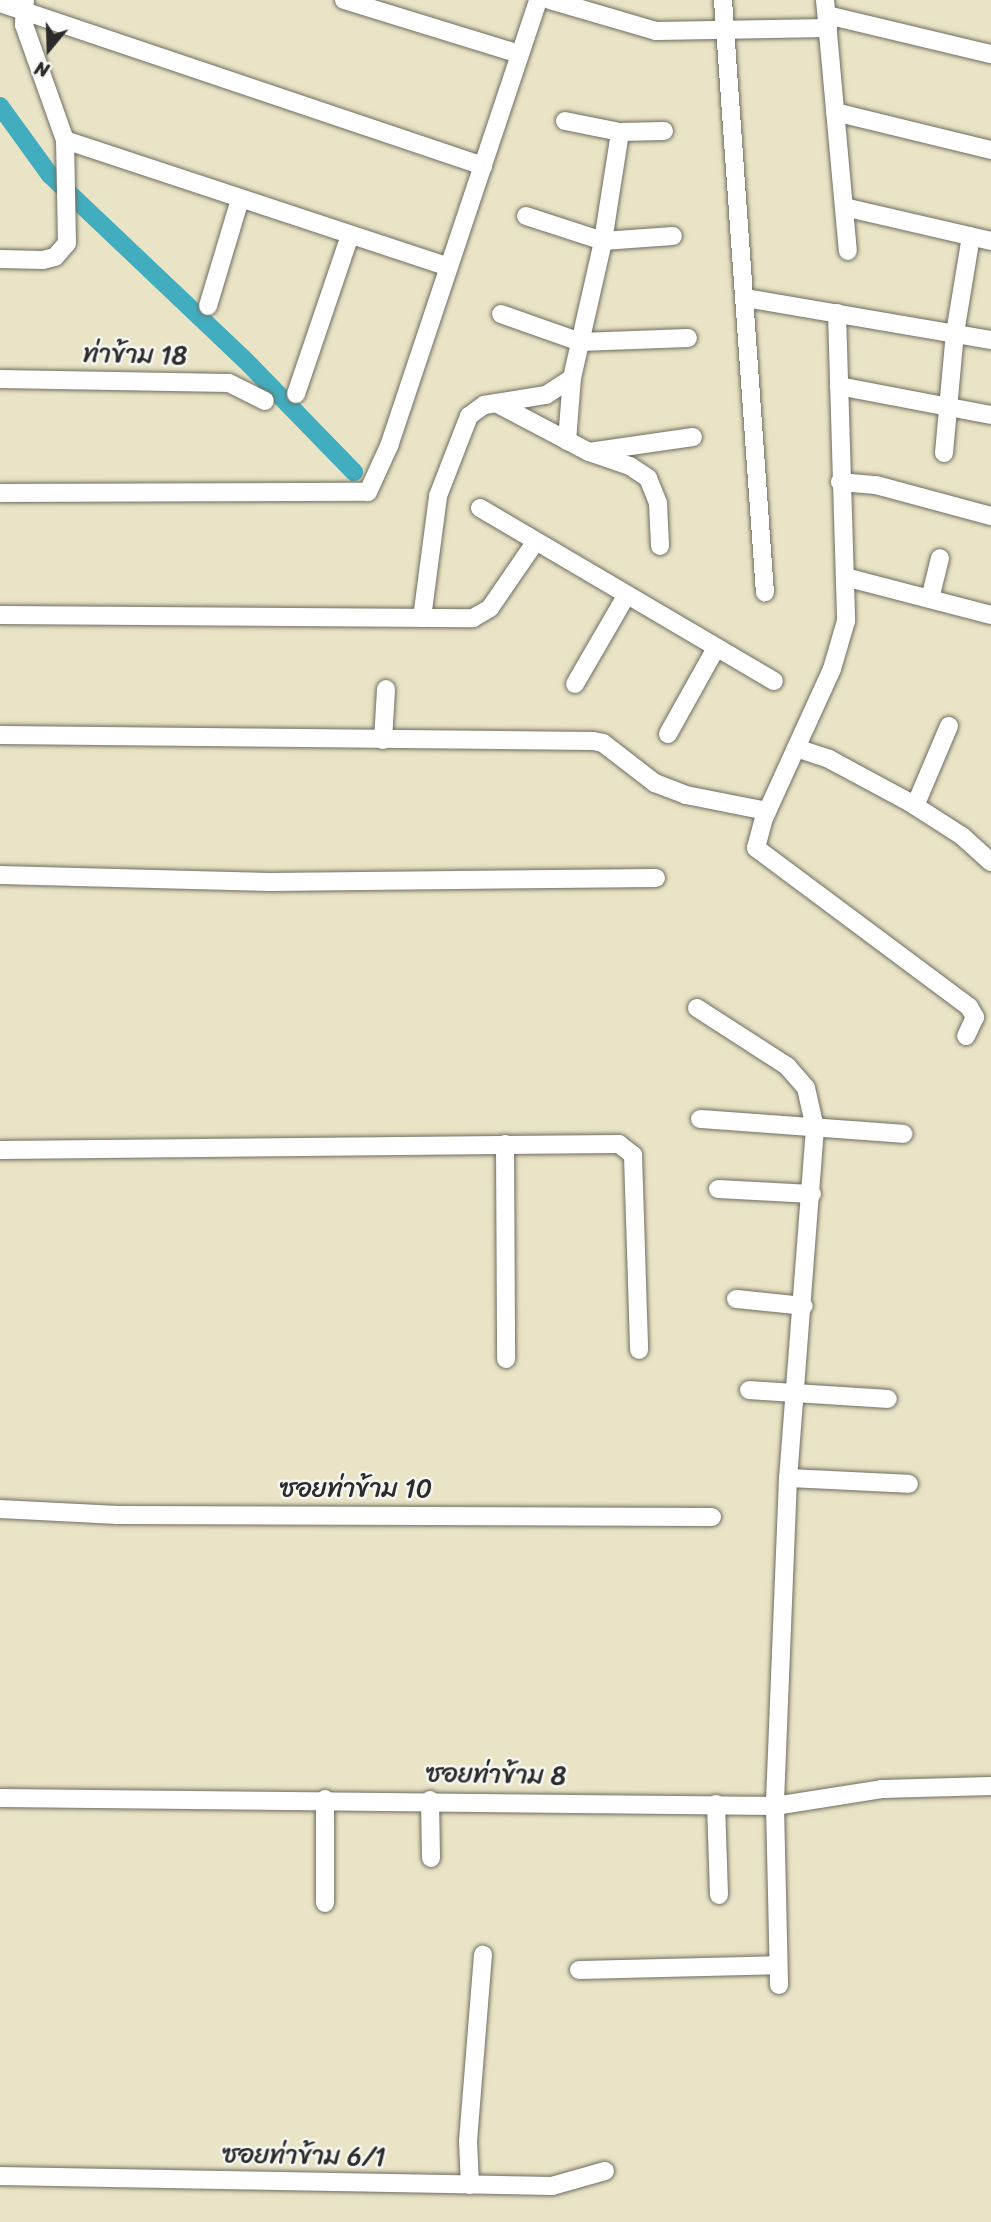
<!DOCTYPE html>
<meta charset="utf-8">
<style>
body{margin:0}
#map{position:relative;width:991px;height:2222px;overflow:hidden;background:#eae4c6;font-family:Sriracha,"Playpen Sans Thai",sans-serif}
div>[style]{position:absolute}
.canal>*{height:18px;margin:-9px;padding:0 9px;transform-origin:9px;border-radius:9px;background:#41adbf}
.roads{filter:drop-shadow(0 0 2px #6e6c61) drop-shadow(0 0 2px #6e6c61)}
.minor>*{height:18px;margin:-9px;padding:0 9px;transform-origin:9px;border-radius:9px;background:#fff}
span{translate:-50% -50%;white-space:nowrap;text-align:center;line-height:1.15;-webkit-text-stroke:5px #f6f6f2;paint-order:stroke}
.street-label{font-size:26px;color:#2b2b2b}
.north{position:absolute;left:14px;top:14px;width:70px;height:70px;-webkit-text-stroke:5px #f6f6f2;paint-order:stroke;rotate:199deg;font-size:19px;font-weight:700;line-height:28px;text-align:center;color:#2b2b2b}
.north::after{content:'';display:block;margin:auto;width:24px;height:32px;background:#2b2b2b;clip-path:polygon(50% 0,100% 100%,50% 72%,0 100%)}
</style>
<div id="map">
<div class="canal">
<i style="left:0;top:106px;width:85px;rotate:54.1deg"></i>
<i style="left:50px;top:175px;width:270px;rotate:43.5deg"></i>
<i style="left:246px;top:361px;width:155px;rotate:45.8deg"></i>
</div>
<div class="roads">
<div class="minor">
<i style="left:344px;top:0;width:183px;rotate:17.1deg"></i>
<i style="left:550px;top:0;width:110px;rotate:16.3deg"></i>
<i style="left:656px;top:31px;width:172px;rotate:-1deg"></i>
<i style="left:723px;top:0;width:594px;rotate:85.95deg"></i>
<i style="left:825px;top:0;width:252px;rotate:84.8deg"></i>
<i style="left:0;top:3px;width:510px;rotate:18.65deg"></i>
<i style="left:827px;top:15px;width:169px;rotate:13.4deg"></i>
<i style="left:835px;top:112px;width:161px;rotate:13.7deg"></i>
<i style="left:565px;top:121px;width:56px;rotate:11.3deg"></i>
<i style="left:620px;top:132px;width:44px;rotate:-1.3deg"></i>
<i style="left:65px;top:140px;width:404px;rotate:18.3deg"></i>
<i style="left:844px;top:207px;width:151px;rotate:13deg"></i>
<i style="left:526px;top:216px;width:81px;rotate:18deg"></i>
<i style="left:603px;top:241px;width:70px;rotate:-4.1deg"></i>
<i style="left:0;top:259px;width:43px;rotate:1.3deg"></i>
<i style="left:43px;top:260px;width:12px;rotate:-14deg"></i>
<i style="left:55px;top:257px;width:18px;rotate:-49deg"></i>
<i style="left:67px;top:243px;width:103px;rotate:-91.1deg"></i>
<i style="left:65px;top:140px;width:122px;rotate:-109.6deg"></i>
<i style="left:24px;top:25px;width:25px;rotate:-88deg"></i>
<i style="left:745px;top:298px;width:250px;rotate:9.7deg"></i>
<i style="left:208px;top:306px;width:112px;rotate:-73.3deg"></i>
<i style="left:837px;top:313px;width:308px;rotate:88.3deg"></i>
<i style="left:846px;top:621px;width:50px;rotate:106.3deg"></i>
<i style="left:832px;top:669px;width:164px;rotate:114.5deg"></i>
<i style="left:764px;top:818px;width:31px;rotate:105deg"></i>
<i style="left:756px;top:848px;width:266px;rotate:36.7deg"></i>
<i style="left:969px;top:1007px;width:12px;rotate:59deg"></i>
<i style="left:975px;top:1017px;width:21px;rotate:115deg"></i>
<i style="left:501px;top:314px;width:84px;rotate:19.5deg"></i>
<i style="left:580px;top:342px;width:108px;rotate:-2.1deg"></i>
<i style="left:0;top:379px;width:229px;rotate:1deg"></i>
<i style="left:229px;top:383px;width:40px;rotate:26.6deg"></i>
<i style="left:839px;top:386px;width:155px;rotate:10.8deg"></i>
<i style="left:296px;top:394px;width:168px;rotate:-71.2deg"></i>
<i style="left:496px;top:403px;width:105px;rotate:27.8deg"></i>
<i style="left:589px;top:452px;width:105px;rotate:-8.2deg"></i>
<i style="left:567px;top:441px;width:63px;rotate:-85.5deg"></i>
<i style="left:572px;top:378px;width:140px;rotate:-77.2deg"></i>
<i style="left:603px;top:241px;width:110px;rotate:-81.1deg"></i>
<i style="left:589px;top:452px;width:43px;rotate:18.9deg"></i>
<i style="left:630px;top:466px;width:22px;rotate:34deg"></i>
<i style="left:648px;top:478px;width:27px;rotate:68deg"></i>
<i style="left:658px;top:503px;width:43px;rotate:87.3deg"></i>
<i style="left:944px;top:453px;width:121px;rotate:-84.8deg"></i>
<i style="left:955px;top:333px;width:98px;rotate:-80.6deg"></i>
<i style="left:840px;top:482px;width:36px;rotate:5deg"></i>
<i style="left:876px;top:485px;width:119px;rotate:15.1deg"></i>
<i style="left:0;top:493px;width:368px;rotate:-0.2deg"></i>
<i style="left:368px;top:492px;width:51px;rotate:-65.5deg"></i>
<i style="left:389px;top:446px;width:470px;rotate:-71.5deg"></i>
<i style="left:480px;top:508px;width:341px;rotate:30.5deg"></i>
<i style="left:845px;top:577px;width:151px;rotate:14.6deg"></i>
<i style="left:930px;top:599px;width:42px;rotate:-76.3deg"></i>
<i style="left:0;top:615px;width:473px;rotate:0.4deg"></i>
<i style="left:473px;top:618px;width:20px;rotate:-30deg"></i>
<i style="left:490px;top:608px;width:81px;rotate:-55.5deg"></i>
<i style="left:422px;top:618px;width:123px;rotate:-82.5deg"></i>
<i style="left:438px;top:496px;width:86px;rotate:-68.8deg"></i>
<i style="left:469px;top:416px;width:19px;rotate:-36deg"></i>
<i style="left:484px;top:405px;width:63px;rotate:-9.2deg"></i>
<i style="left:546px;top:395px;width:31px;rotate:-33deg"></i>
<i style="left:575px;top:684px;width:102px;rotate:-59.9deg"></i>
<i style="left:668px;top:734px;width:98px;rotate:-60.8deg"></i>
<i style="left:0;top:735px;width:593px;rotate:0.58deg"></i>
<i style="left:593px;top:741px;width:10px;rotate:11deg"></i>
<i style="left:603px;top:743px;width:66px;rotate:37.6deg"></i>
<i style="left:655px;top:783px;width:33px;rotate:21deg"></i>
<i style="left:686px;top:795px;width:83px;rotate:11.2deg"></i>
<i style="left:383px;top:740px;width:51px;rotate:-86.6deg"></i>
<i style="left:796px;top:748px;width:35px;rotate:18deg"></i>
<i style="left:829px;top:759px;width:91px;rotate:28.3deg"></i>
<i style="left:909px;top:802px;width:63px;rotate:32.7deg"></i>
<i style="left:962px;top:836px;width:39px;rotate:42deg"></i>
<i style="left:915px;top:806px;width:87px;rotate:-67deg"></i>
<i style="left:0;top:875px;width:270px;rotate:1.5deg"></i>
<i style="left:270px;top:882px;width:386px;rotate:-0.6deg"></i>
<i style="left:697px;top:1008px;width:107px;rotate:32.8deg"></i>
<i style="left:787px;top:1066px;width:29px;rotate:49deg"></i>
<i style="left:806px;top:1088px;width:41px;rotate:77.3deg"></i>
<i style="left:815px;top:1128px;width:351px;rotate:94.4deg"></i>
<i style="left:788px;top:1478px;width:328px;rotate:92.3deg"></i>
<i style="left:775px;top:1806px;width:179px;rotate:88.7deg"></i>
<i style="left:700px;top:1119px;width:204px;rotate:4.2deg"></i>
<i style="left:505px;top:1144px;width:215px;rotate:89.7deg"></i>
<i style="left:0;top:1150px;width:619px;rotate:-0.56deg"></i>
<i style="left:619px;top:1144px;width:18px;rotate:38deg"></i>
<i style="left:633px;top:1155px;width:195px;rotate:88.2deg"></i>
<i style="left:718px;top:1189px;width:94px;rotate:3deg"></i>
<i style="left:736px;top:1299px;width:68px;rotate:5.9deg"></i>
<i style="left:749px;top:1390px;width:139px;rotate:3.7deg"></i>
<i style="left:788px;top:1478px;width:121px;rotate:2.8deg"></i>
<i style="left:0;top:1509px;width:118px;rotate:2.9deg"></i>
<i style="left:118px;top:1515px;width:594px;rotate:0.19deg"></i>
<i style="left:0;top:1798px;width:775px;rotate:0.59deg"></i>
<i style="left:775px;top:1806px;width:108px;rotate:-9deg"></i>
<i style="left:882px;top:1789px;width:109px;rotate:-1.6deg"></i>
<i style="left:325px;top:1799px;width:104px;rotate:90deg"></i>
<i style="left:430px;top:1800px;width:58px;rotate:89deg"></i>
<i style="left:716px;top:1804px;width:91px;rotate:88.1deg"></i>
<i style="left:579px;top:1970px;width:199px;rotate:-1.4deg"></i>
<i style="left:0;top:2176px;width:552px;rotate:1.04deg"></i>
<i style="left:552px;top:2186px;width:55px;rotate:-15.8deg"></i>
<i style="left:470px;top:2185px;width:44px;rotate:-92.6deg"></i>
<i style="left:468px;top:2141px;width:187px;rotate:-85.4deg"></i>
</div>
</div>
<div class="street-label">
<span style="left:135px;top:355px;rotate:1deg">ท่าข้าม 18</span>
<span style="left:356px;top:1489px">ซอยท่าข้าม 10</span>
<span style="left:496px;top:1775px;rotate:1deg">ซอยท่าข้าม 8</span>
<span style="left:304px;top:2156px;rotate:1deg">ซอยท่าข้าม 6/1</span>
</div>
<div class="north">N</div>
</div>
